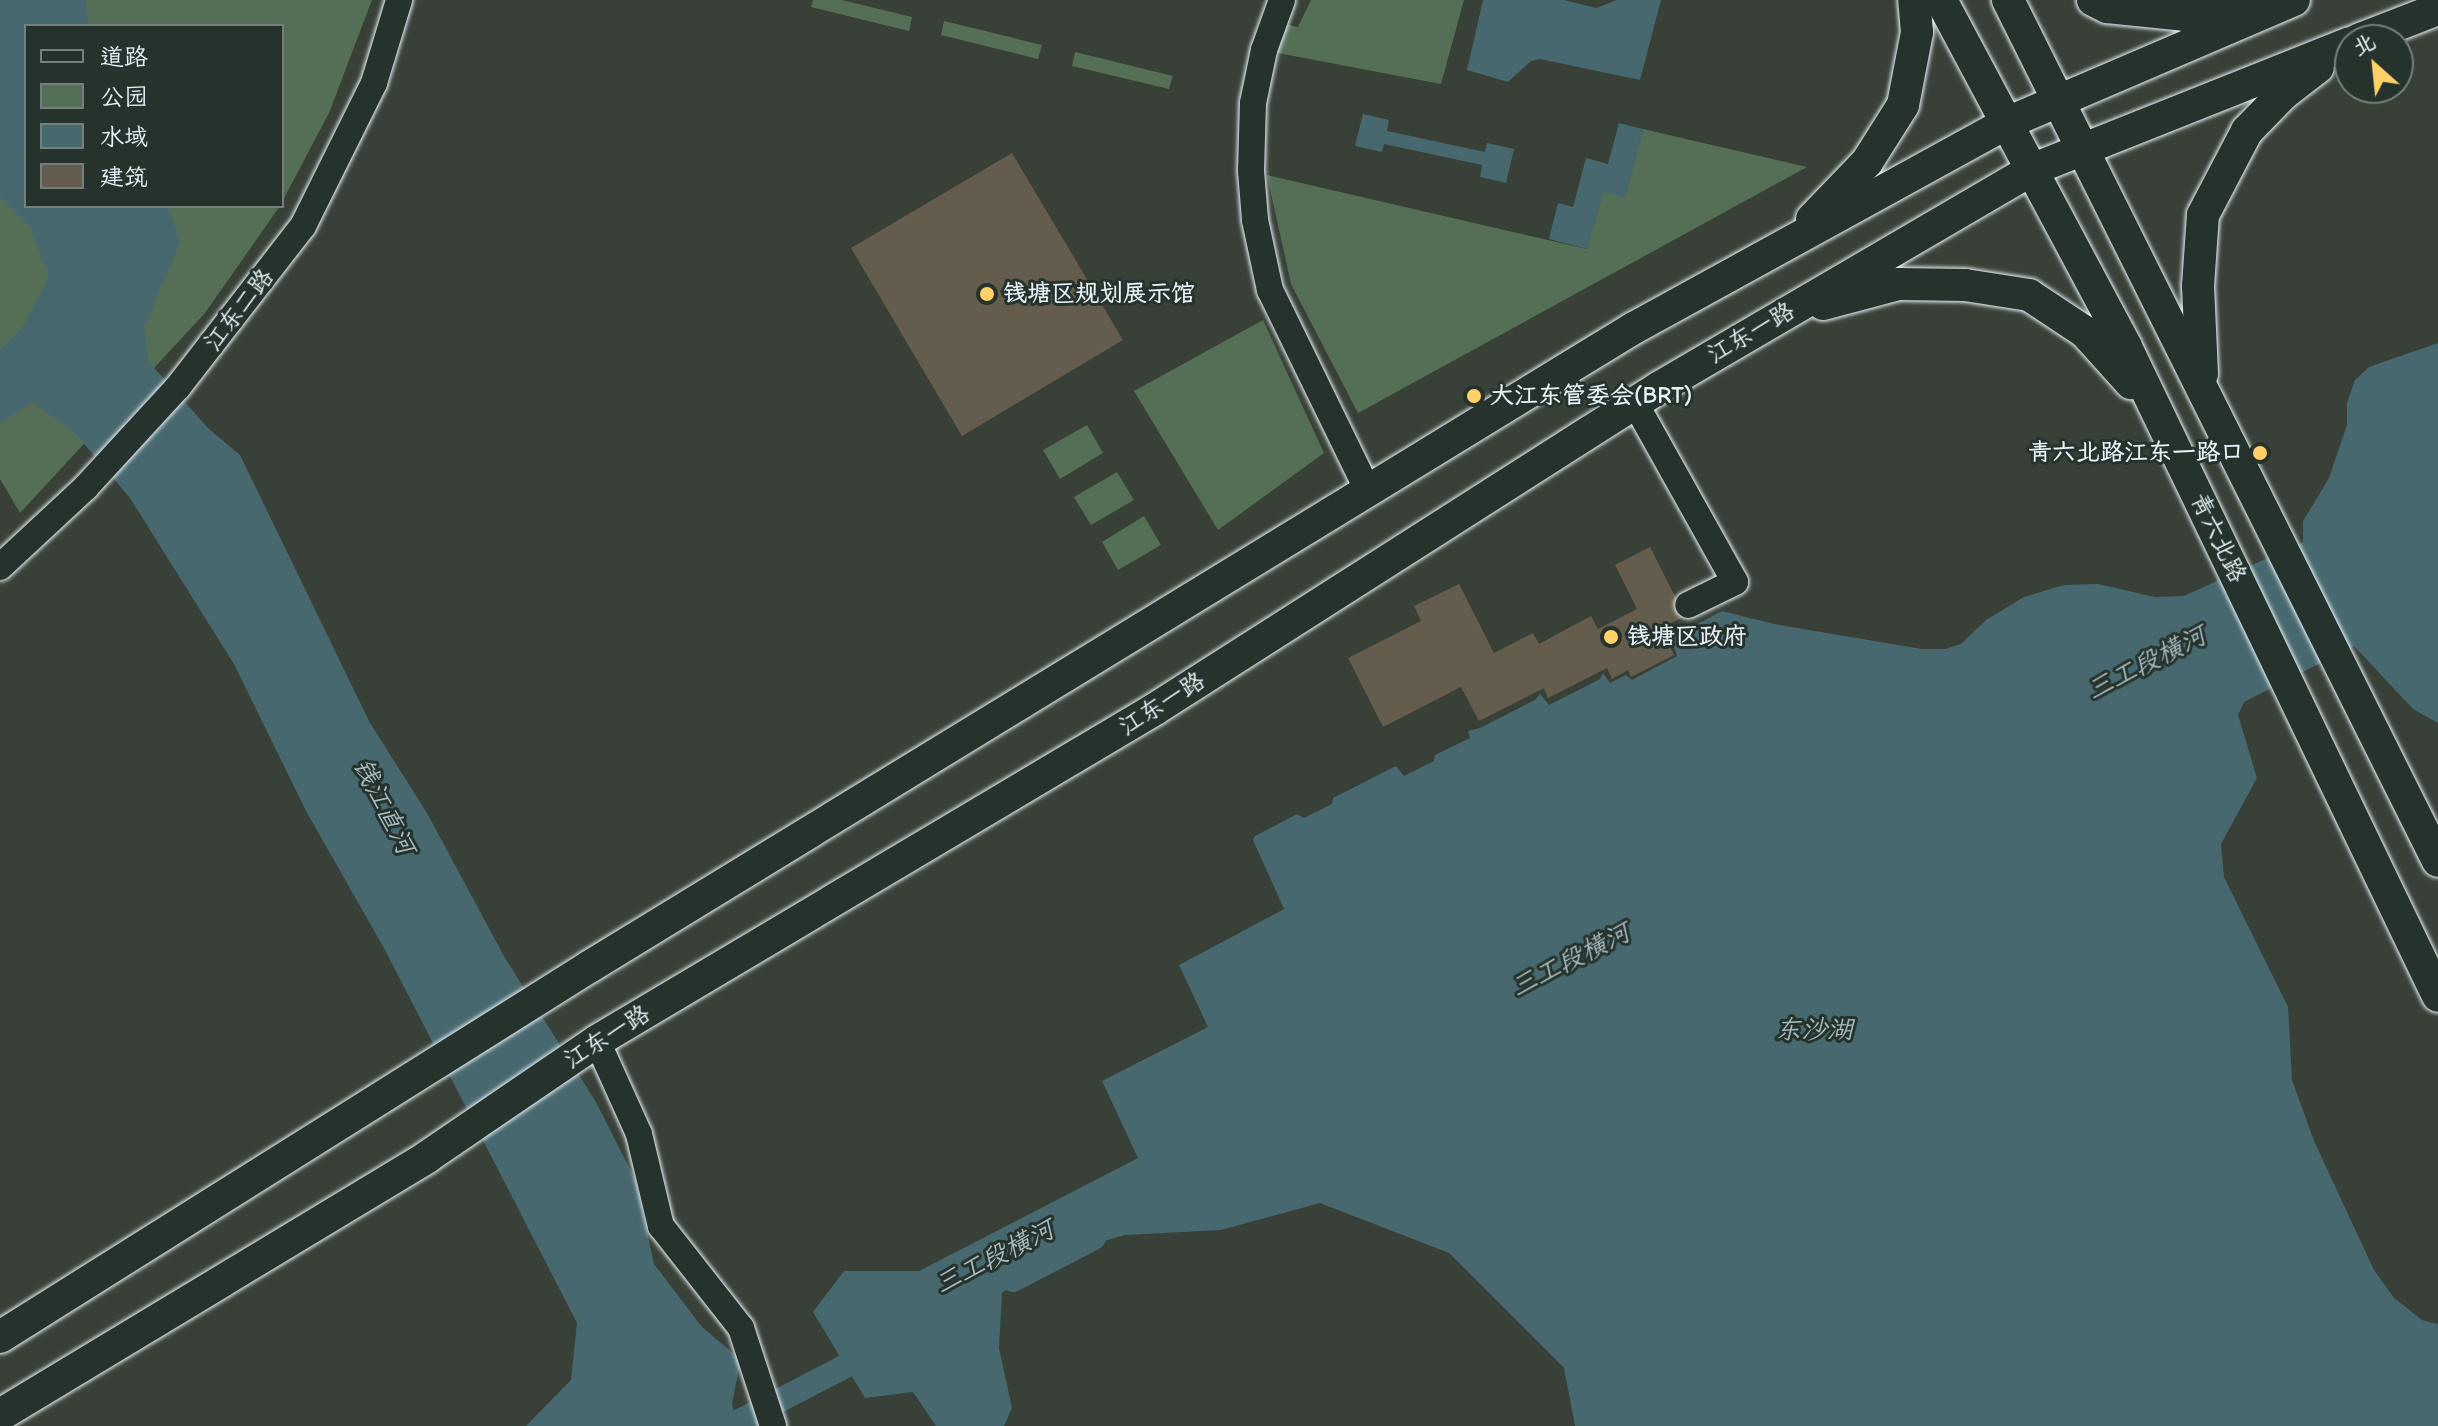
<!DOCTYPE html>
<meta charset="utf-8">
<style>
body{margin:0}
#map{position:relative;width:2438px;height:1426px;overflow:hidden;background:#394037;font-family:"Comic Neue","LXGW WenKai TC",sans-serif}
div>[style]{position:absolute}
.green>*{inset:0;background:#546f56}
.water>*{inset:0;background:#47686e}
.canal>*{height:24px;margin:-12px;padding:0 12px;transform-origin:12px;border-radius:12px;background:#47686e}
.building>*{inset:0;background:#645d4d}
.roads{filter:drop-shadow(0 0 2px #e8f1f8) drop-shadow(0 0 2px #e8f1f8)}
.minor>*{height:26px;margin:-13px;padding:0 13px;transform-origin:13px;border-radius:13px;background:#26332d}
.major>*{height:32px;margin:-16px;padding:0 16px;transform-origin:16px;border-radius:16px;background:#26332d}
.dots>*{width:22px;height:22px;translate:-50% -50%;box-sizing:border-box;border:4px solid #26332d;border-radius:50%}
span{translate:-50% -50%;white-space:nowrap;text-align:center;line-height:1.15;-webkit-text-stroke:6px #26332d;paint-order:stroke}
.poi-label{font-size:24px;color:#e8f1f8;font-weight:700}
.left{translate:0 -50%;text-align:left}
.right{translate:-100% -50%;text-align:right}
.street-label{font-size:24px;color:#e8f1f8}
.water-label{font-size:26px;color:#a8bac1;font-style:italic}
.legend{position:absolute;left:24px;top:24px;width:260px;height:184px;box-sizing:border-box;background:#26332d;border:2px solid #747f7e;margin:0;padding:10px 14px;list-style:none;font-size:24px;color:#e8f1f8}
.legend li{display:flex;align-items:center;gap:16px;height:40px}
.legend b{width:40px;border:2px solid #747f7e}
.north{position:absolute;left:2334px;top:24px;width:80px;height:80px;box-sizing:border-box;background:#26332d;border:2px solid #747f7e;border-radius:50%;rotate:333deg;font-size:22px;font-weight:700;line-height:32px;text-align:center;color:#e8f1f8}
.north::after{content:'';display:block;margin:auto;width:28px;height:36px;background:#ffd166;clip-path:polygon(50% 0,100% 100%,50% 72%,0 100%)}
</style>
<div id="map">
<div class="green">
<i style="clip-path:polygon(0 0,372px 0,329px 113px,282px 202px,282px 26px,26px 26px,26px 206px,280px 206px,205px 313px,20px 513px,0 479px)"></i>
<i style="clip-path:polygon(813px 0,842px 0,912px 17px,909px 31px,811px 7px)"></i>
<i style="clip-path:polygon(1311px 0,1464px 0,1441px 84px,1278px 53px,1284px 24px,1298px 27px)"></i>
<i style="clip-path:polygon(944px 21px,1042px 45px,1038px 59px,941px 35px)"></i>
<i style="clip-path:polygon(1075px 52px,1173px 76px,1169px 89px,1072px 66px)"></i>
<i style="clip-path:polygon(1643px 129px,1807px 167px,1358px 413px,1291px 284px,1267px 175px,1587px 249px,1603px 191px,1625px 196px)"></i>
<i style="clip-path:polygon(1263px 320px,1324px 453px,1218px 530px,1134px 391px)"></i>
<i style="clip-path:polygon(1087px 425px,1103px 453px,1060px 479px,1043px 450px)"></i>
<i style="clip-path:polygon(1117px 472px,1134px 500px,1091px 525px,1074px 497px)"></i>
<i style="clip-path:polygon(1144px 516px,1161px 545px,1118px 570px,1102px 542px)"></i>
</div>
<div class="water">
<i style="clip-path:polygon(0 0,86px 0,88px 26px,26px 26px,26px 206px,168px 206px,180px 242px,144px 328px,148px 361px,209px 429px,240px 455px,370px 723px,427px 813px,505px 958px,596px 1102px,636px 1181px,654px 1264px,702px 1327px,741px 1360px,732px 1403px,736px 1426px,526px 1426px,571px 1380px,577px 1323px,385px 950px,306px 811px,234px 664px,130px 498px,74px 432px,32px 402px,0 423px,0 350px,22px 328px,49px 276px,30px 227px,0 197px)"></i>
<i style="clip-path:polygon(1483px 0,1564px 0,1596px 8px,1617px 0,1661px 0,1640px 80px,1540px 59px,1531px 61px,1508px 82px,1467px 70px)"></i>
<i style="clip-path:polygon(1363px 114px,1389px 120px,1387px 131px,1485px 152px,1487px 143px,1514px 149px,1506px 183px,1480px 177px,1482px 165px,1384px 144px,1382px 152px,1355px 146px)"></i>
<i style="clip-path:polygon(1619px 123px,1643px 129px,1625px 197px,1603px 192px,1587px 249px,1549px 239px,1558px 203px,1573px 207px,1586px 158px,1608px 164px)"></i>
<i style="clip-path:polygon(2438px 343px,2438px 723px,2413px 709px,2354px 646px,2244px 702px,2238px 715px,2257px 778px,2221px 844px,2224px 877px,2288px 1007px,2292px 1080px,2314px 1141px,2374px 1270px,2394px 1298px,2422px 1320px,2438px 1324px,2438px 1426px,1575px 1426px,1564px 1368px,1449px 1253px,1320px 1203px,1221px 1230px,1125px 1235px,1053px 1256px,1002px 1293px,999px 1348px,1012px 1408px,1004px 1426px,936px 1426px,913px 1392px,865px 1398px,813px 1312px,844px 1271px,919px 1271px,1138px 1158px,1102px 1081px,1208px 1027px,1179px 965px,1284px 909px,1253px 840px,1255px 836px,1297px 814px,1304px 818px,1332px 804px,1333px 798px,1396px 766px,1404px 776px,1434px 761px,1435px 755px,1470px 738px,1468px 731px,1480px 728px,1535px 700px,1540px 694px,1549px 705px,1600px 679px,1603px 673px,1610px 683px,1626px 675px,1632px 680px,1677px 656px,1671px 638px,1722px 611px,1774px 624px,1922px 649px,1945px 649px,1961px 644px,1986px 620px,2024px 597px,2064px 585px,2098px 584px,2155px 597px,2184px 596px,2303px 542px,2303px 521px,2329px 478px,2347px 425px,2347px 403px,2355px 380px,2369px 367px)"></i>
</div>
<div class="canal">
<i style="left:1013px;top:1280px;width:91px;rotate:-27.4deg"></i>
<i style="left:730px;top:1426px;width:161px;rotate:-27.4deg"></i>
</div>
<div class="building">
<i style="clip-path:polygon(1012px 153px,1123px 340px,962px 436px,851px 248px)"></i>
<i style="clip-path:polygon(1650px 547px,1685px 616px,1669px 624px,1674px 634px,1666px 639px,1674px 655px,1631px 677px,1628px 670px,1612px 679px,1607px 668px,1548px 698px,1544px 688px,1479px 721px,1461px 687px,1383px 727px,1348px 658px,1421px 621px,1414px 606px,1459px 584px,1494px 653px,1533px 633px,1539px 644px,1591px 616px,1598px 629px,1637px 609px,1615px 565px)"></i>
</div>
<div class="roads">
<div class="minor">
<i style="left:1282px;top:0;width:53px;rotate:109.8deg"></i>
<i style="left:1264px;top:50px;width:54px;rotate:101.7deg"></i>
<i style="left:1253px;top:103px;width:68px;rotate:91.7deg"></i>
<i style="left:1251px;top:171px;width:49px;rotate:85.3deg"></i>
<i style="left:1255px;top:220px;width:72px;rotate:77.9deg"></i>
<i style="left:1270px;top:290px;width:224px;rotate:64deg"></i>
<i style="left:1635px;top:403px;width:205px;rotate:60.8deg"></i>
<i style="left:1735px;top:582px;width:52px;rotate:153.9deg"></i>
<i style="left:0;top:567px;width:117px;rotate:-42.9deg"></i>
<i style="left:86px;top:487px;width:136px;rotate:-47.4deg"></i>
<i style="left:178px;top:387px;width:204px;rotate:-52.2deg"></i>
<i style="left:303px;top:226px;width:160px;rotate:-63.6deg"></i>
<i style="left:374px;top:83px;width:87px;rotate:-73.2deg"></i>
<i style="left:597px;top:1041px;width:102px;rotate:65.7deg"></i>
<i style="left:639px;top:1134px;width:95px;rotate:76.6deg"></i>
<i style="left:661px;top:1226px;width:130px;rotate:51.9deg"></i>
<i style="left:741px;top:1328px;width:103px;rotate:71.9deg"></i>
</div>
<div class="major">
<i style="left:1941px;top:0;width:391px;rotate:61.9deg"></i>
<i style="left:2125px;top:345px;width:722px;rotate:64.32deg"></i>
<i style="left:2008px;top:0;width:962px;rotate:63.46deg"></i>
<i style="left:2093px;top:0;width:16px;rotate:27deg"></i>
<i style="left:2107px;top:7px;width:77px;rotate:5.9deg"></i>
<i style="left:2184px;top:15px;width:75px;rotate:-11.6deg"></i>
<i style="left:2358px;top:40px;width:86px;rotate:-21.2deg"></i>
<i style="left:1812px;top:219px;width:79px;rotate:-46deg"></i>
<i style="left:1867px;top:162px;width:67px;rotate:-57.7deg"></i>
<i style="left:1903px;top:105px;width:74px;rotate:-79.1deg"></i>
<i style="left:1917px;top:32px;width:32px;rotate:-95deg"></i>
<i style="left:1823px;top:304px;width:78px;rotate:-14.9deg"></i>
<i style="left:1898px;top:284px;width:67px;rotate:0.9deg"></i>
<i style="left:1965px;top:285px;width:65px;rotate:8.9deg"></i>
<i style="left:2029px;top:295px;width:67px;rotate:33.5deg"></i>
<i style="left:2085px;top:332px;width:69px;rotate:48deg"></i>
<i style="left:2202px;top:374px;width:88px;rotate:-92.6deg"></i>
<i style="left:2198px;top:286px;width:71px;rotate:-86deg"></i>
<i style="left:2203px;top:215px;width:95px;rotate:-62.4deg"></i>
<i style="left:2247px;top:131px;width:52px;rotate:-45.8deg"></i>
<i style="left:2283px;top:94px;width:44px;rotate:-37.6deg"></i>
<i style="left:0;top:1337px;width:696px;rotate:-32.14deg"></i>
<i style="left:589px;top:967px;width:1225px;rotate:-31.45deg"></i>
<i style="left:1634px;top:328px;width:426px;rotate:-28.8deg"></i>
<i style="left:2007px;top:123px;width:312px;rotate:-23.2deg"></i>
<i style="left:0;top:1415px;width:499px;rotate:-31.1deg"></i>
<i style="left:427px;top:1157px;width:206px;rotate:-34.3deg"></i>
<i style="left:597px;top:1041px;width:649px;rotate:-30.75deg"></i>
<i style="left:1155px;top:709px;width:599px;rotate:-32.52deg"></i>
<i style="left:1660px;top:387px;width:430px;rotate:-30.3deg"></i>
<i style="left:2031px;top:170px;width:343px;rotate:-21.7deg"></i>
</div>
</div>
<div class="dots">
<i style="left:987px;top:294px;background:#ffd166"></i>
<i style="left:1474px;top:396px;background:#ffd166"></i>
<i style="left:2260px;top:453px;background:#ffd166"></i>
<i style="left:1611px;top:637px;background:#ffd166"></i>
</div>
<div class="poi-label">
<span class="left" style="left:1003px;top:294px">钱塘区规划展示馆</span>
<span class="left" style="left:1490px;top:396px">大江东管委会(BRT)</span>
<span class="right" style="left:2244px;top:453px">青六北路江东一路口</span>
<span class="left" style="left:1627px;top:637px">钱塘区政府</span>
</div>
<div class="street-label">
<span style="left:239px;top:310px;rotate:-52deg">江东二路</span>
<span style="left:1751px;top:333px;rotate:-30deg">江东一路</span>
<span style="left:2218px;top:538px;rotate:64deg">青六北路</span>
<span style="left:1162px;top:704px;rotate:-32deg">江东一路</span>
<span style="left:607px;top:1037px;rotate:-32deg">江东一路</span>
</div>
<div class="water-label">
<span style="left:2147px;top:664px;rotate:-27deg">三工段横河</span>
<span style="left:383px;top:807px;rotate:63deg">钱江直河</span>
<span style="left:1571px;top:961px;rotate:-27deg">三工段横河</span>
<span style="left:1814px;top:1031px">东沙湖</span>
<span style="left:995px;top:1258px;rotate:-27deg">三工段横河</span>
</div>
<ul class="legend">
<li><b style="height:10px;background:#26332d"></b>道路</li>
<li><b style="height:22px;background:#546f56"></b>公园</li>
<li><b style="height:22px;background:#47686e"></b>水域</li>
<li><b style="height:22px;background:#645d4d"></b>建筑</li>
</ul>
<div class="north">北</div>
</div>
